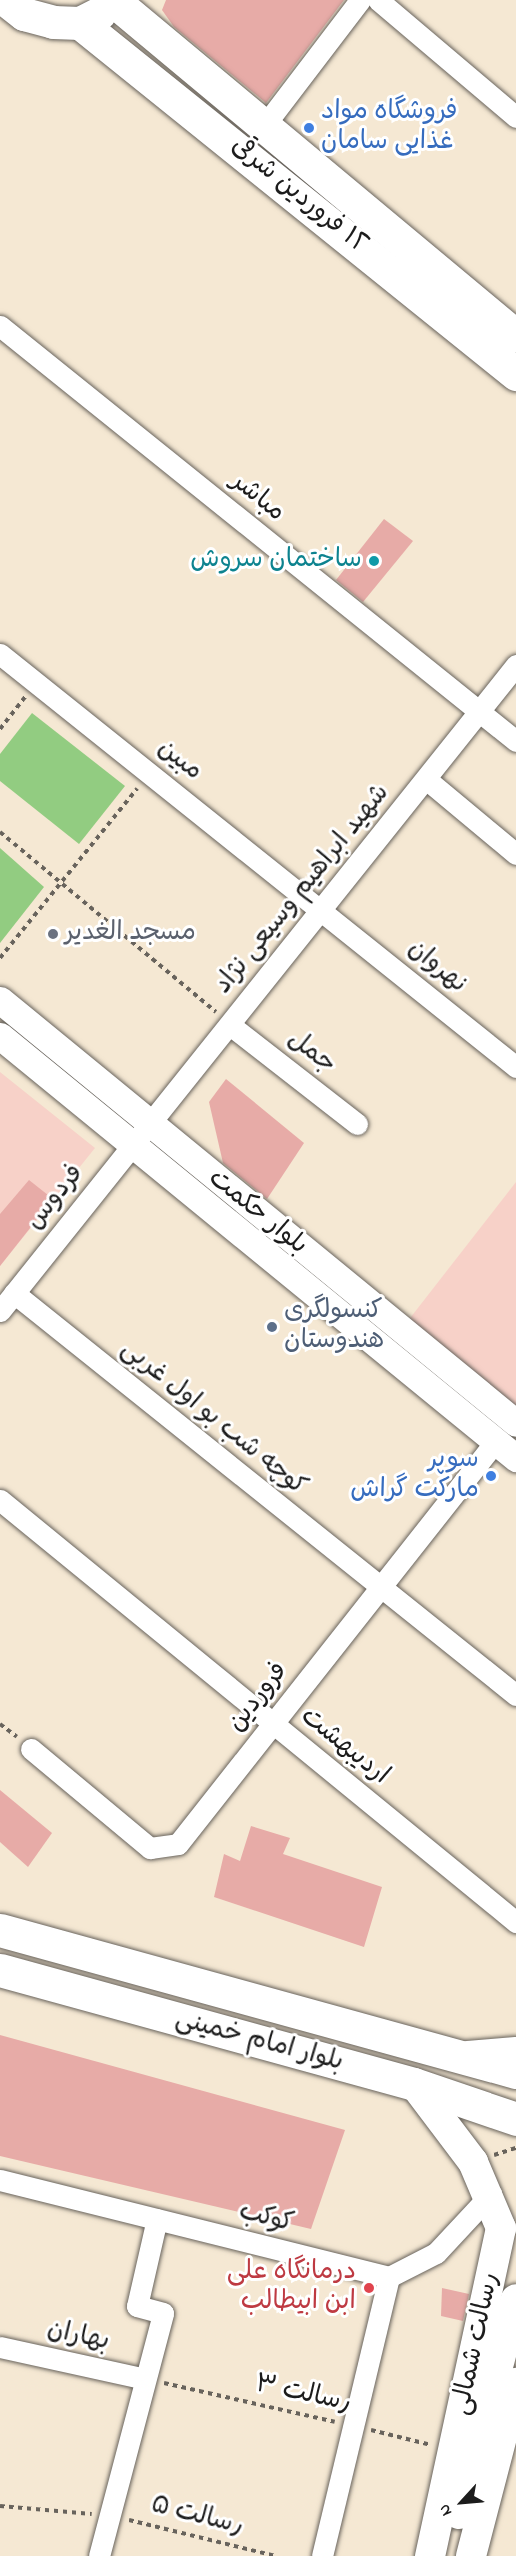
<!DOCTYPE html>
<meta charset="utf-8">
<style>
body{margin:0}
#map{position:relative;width:516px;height:2556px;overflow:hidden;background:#f5e8d3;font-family:"Indie Flower","Playpen Sans Arabic",sans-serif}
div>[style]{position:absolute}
.built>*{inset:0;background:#f7d1c8}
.green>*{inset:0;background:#92cc81}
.building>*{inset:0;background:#e7aba7}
.path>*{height:4px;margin-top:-2px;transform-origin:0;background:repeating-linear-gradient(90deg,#68635c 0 4.5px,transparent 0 9px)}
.roads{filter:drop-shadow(0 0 2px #68635c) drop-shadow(0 0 2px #68635c)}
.minor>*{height:21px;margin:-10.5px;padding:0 10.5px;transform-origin:10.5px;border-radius:10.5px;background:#fff}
.tertiary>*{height:27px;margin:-13.5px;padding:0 13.5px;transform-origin:13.5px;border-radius:13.5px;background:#fff}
.secondary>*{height:30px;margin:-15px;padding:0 15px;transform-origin:15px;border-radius:15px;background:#fff}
.primary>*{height:33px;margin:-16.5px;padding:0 16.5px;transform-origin:16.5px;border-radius:16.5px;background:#fff}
.dots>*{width:16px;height:16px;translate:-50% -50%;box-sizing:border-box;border:3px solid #fff;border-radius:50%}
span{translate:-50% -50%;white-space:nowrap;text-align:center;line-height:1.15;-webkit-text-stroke:6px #fff;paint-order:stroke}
.shop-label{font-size:26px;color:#366cbe}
.left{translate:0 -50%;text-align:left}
.right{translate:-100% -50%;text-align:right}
.street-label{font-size:26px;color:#1c1c1c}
.culture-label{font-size:26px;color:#0d838f}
.worship-label{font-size:26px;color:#5b616d}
.service-label{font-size:26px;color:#4e5e75}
.health-label{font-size:26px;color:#be3a42}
.north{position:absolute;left:432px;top:2472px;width:60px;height:60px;-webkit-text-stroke:4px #fff;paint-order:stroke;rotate:244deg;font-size:16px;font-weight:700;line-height:24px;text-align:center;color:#1c1c1c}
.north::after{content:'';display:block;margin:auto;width:21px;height:27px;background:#1c1c1c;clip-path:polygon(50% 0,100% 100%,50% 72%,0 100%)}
</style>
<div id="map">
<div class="built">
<i style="clip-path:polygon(0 1072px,95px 1148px,0 1266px)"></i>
<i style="clip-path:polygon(516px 1182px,516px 1411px,407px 1322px)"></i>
</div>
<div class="green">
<i style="clip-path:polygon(32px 713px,125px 786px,79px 844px,0 781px,0 754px)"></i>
<i style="clip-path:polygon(0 848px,44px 887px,0 943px)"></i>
</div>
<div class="building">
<i style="clip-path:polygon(166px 0,344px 0,266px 103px,174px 27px,162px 10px)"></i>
<i style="clip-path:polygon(384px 519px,413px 541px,363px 602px,336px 580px)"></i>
<i style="clip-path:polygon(226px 1079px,304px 1143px,267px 1199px,223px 1163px,209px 1102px)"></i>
<i style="clip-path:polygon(29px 1180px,53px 1199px,0 1266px,0 1214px)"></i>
<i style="clip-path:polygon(0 1790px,52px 1833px,28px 1867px,0 1842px)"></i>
<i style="clip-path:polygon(251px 1826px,290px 1838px,283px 1854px,382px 1887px,364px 1947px,214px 1897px,224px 1854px,240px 1861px)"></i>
<i style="clip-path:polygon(0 2035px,345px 2130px,311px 2229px,0 2156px)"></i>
<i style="clip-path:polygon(442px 2288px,469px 2294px,463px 2321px,441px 2316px)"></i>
</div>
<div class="path">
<i style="left:0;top:729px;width:41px;rotate:-52deg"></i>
<i style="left:0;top:832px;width:281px;rotate:39.8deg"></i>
<i style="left:0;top:958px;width:218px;rotate:-51deg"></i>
<i style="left:0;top:1724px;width:21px;rotate:37deg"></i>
<i style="left:494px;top:2155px;width:23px;rotate:-18deg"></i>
<i style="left:164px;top:2383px;width:175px;rotate:12.8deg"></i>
<i style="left:371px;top:2430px;width:62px;rotate:14deg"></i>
<i style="left:0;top:2506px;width:92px;rotate:5deg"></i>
<i style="left:129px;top:2520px;width:151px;rotate:13.8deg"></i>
</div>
<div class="roads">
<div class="minor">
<i style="left:378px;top:0;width:181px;rotate:40.3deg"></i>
<i style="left:264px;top:126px;width:158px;rotate:-52.7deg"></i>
<i style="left:0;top:326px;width:662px;rotate:38.81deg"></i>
<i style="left:0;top:654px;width:661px;rotate:38.67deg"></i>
<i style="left:426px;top:779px;width:117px;rotate:39.8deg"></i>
<i style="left:230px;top:1025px;width:161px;rotate:37.9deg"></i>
<i style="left:14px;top:1293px;width:643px;rotate:38.69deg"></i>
<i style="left:0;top:1311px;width:827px;rotate:-51.38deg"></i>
<i style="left:0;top:1500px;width:667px;rotate:39.28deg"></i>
<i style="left:31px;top:1749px;width:155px;rotate:39.8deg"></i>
<i style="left:150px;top:1848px;width:28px;rotate:-8deg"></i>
<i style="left:178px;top:1844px;width:512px;rotate:-51.74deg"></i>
<i style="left:0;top:2180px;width:401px;rotate:14deg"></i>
<i style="left:389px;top:2277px;width:53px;rotate:-27.1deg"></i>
<i style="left:436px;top:2253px;width:81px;rotate:-47deg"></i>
<i style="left:0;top:2347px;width:148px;rotate:12.4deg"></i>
<i style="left:99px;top:2556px;width:251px;rotate:-75.2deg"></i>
<i style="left:163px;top:2313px;width:27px;rotate:-165deg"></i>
<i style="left:137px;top:2306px;width:89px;rotate:-77.1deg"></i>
<i style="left:322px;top:2556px;width:287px;rotate:-76.5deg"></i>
</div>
<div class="tertiary">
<i style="left:0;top:1000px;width:667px;rotate:39.34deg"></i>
<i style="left:0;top:1036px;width:667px;rotate:39.28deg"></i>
</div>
<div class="secondary">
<i style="left:468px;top:2056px;width:48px;rotate:-4.8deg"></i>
<i style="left:414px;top:2084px;width:98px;rotate:52.9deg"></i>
<i style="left:473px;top:2162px;width:72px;rotate:67deg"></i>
<i style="left:501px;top:2228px;width:336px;rotate:102.2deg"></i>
<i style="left:459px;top:2514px;width:222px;rotate:-75.2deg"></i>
<i style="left:471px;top:2556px;width:179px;rotate:-75.4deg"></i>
</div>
<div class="primary">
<i style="left:6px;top:0;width:23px;rotate:38deg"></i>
<i style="left:24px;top:14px;width:30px;rotate:15deg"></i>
<i style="left:53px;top:22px;width:27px;rotate:2deg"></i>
<i style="left:80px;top:23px;width:22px;rotate:-27deg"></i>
<i style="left:114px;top:1px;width:523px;rotate:39.81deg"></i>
<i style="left:80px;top:23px;width:560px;rotate:38.84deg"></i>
<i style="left:0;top:1930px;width:535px;rotate:15.39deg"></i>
<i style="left:0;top:1970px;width:429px;rotate:15.4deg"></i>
<i style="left:414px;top:2084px;width:108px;rotate:18.9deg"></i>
</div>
</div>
<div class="dots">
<i style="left:309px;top:128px;background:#3f7fe0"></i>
<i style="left:374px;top:561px;background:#0f9aa8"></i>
<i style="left:53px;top:934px;background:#6b7280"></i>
<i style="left:272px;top:1327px;background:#5c6f8a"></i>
<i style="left:491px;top:1476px;background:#3f7fe0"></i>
<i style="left:369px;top:2288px;background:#e0444e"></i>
</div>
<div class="shop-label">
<span class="left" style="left:321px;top:128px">فروشگاه مواد<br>غذایی سامان</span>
<span class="right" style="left:479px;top:1476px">سوپر<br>مارکت گراش</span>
</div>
<div class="street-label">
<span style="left:299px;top:197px;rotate:39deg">١٢ فروردین شرقی</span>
<span style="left:257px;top:498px;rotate:39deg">مباشر</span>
<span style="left:179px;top:761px;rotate:38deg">مبین</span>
<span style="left:303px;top:890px;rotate:-51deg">شهید ابراهیم وسیعی نژاد</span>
<span style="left:437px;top:968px;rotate:39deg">نهروان</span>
<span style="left:311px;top:1053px;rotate:38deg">جمل</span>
<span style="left:56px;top:1198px;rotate:-51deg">فردوس</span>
<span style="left:257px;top:1213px;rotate:39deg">بلوار حکمت</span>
<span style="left:213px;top:1419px;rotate:39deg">کوچه شب بو اول غربی</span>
<span style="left:259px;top:1698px;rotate:-52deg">فروردین</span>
<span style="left:344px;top:1747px;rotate:39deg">اردیبهشت</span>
<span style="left:259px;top:2042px;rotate:15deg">بلوار امام خمینی</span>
<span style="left:266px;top:2219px;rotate:14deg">کوکب</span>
<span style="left:78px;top:2337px;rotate:12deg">بهاران</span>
<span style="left:477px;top:2344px;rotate:-78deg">رسالت شمالی</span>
<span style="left:303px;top:2395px;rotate:12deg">رسالت ۳</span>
<span style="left:197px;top:2517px;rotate:14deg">رسالت ۵</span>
</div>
<div class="culture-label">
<span class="right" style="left:362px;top:561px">ساختمان سروش</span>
</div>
<div class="worship-label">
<span class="left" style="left:65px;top:934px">مسجد الغدیر</span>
</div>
<div class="service-label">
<span class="left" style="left:284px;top:1327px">کنسولگری<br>هندوستان</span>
</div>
<div class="health-label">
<span class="right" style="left:356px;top:2288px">درمانگاه علی<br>ابن ابیطالب</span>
</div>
<div class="north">N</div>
</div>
